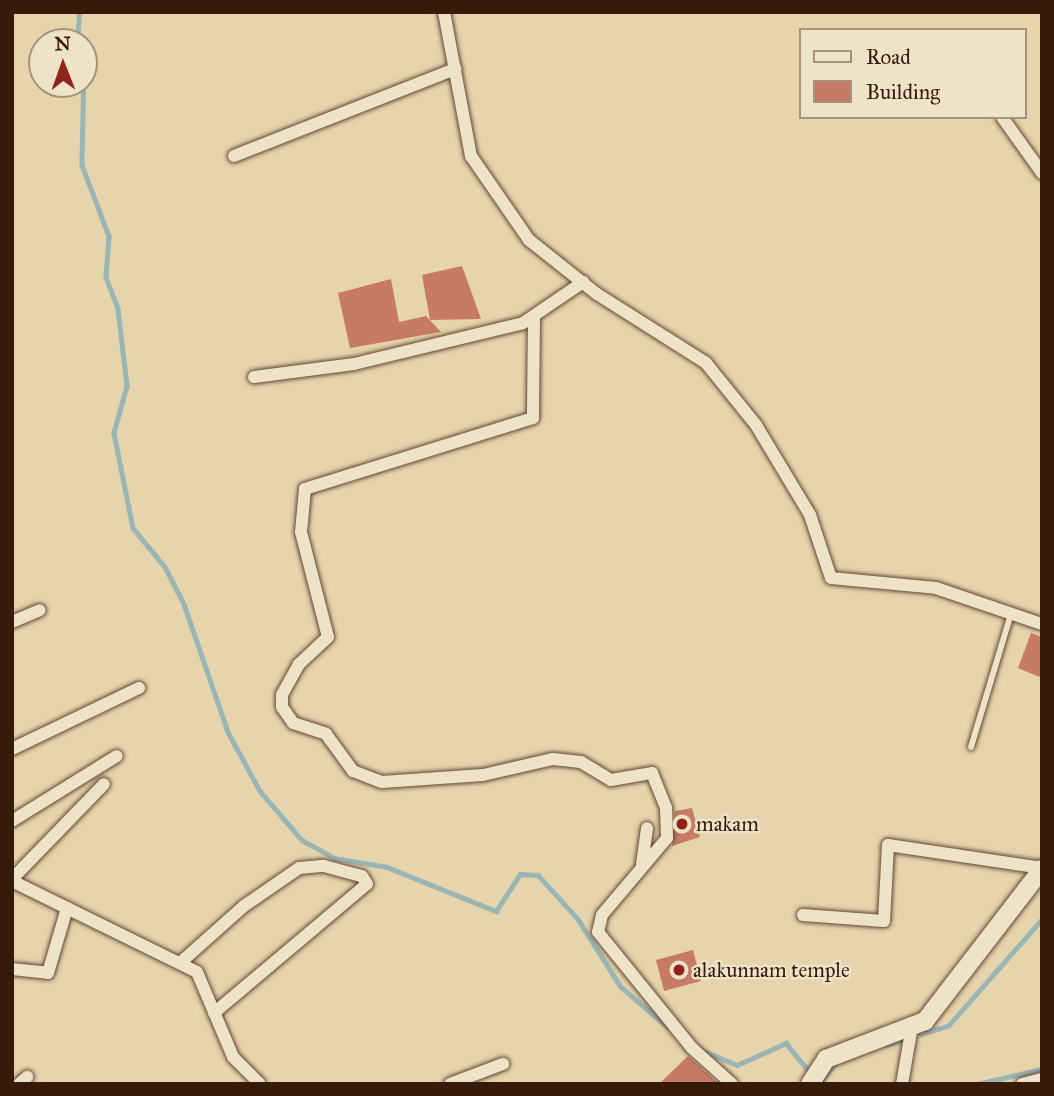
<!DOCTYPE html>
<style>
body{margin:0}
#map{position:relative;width:1054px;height:1096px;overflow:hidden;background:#e5d4ac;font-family:"IM FELL Great Primer",serif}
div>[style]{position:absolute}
.stream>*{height:4.5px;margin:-2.25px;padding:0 2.25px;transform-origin:2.25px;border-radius:2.25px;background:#9ab6b4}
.building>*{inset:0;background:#c77b67}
.roads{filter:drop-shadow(0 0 2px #624832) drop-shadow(0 0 2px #624832)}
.service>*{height:6px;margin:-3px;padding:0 3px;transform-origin:3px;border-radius:3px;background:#eee3c9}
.minor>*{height:12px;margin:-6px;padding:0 6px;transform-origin:6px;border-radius:6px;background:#eee3c9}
.secondary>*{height:18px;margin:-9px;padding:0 9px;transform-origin:9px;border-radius:9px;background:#eee3c9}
.dots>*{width:19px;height:19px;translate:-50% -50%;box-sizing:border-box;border:4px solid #eee3c9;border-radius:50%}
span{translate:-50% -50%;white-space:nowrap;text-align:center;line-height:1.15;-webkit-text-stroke:5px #eee3c9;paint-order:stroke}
.poi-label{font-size:21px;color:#371a09}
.left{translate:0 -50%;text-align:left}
.frame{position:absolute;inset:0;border:14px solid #371a09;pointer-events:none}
.legend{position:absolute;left:799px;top:28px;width:228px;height:91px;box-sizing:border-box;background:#eee3c9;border:2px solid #a5937c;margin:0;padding:9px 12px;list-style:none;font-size:21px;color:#371a09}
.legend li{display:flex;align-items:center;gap:14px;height:35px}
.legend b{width:35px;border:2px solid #a5937c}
.north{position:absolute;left:28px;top:28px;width:70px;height:70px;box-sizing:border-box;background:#eee3c9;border:2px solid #a5937c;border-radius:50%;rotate:359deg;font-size:19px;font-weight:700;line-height:28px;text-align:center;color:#371a09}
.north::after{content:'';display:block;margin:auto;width:24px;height:32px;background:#8f2418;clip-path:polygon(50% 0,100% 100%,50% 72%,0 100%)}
</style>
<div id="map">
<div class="stream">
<i style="left:77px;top:42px;width:30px;rotate:-86deg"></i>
<i style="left:84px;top:66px;width:99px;rotate:91.2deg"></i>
<i style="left:82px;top:165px;width:76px;rotate:69.2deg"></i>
<i style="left:109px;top:236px;width:41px;rotate:94.2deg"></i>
<i style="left:106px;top:277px;width:34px;rotate:69deg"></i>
<i style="left:118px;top:309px;width:78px;rotate:83.3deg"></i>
<i style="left:127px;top:386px;width:49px;rotate:105.5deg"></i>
<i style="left:114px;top:433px;width:97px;rotate:78.7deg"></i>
<i style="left:133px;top:528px;width:50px;rotate:50.6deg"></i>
<i style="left:165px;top:567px;width:42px;rotate:62.8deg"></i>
<i style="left:184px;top:604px;width:135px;rotate:71deg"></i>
<i style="left:228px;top:732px;width:67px;rotate:61.5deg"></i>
<i style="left:260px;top:791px;width:65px;rotate:49.4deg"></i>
<i style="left:302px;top:840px;width:37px;rotate:29deg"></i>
<i style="left:334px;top:858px;width:54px;rotate:9.6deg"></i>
<i style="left:387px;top:867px;width:118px;rotate:22deg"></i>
<i style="left:496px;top:911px;width:44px;rotate:-57deg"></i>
<i style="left:520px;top:874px;width:18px;rotate:3deg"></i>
<i style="left:538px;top:875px;width:59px;rotate:47.7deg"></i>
<i style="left:578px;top:919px;width:80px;rotate:57.7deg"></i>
<i style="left:621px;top:987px;width:63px;rotate:40.5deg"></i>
<i style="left:921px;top:1034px;width:28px;rotate:-17deg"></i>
<i style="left:948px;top:1026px;width:142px;rotate:-48.7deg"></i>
<i style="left:887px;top:1045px;width:13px;rotate:-18deg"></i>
<i style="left:699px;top:1049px;width:41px;rotate:22.8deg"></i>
<i style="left:737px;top:1065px;width:54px;rotate:-24.2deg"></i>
<i style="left:786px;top:1043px;width:32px;rotate:51deg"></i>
<i style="left:822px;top:1080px;width:22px;rotate:-51deg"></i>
<i style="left:977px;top:1084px;width:67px;rotate:-13deg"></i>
</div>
<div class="building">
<i style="clip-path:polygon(462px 266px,481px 319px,430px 320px,422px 275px)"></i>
<i style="clip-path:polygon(391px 279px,399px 322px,426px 316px,441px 332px,350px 348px,338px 293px)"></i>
<i style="clip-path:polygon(1031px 633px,1042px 637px,1042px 678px,1018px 668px)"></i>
<i style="clip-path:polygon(692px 808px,700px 837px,672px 846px,675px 811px)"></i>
<i style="clip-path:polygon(693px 950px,701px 981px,664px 991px,656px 960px)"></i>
<i style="clip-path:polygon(688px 1056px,719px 1084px,659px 1084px)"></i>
</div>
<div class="roads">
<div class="service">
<i style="left:971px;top:747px;width:139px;rotate:-73.3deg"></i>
</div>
<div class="minor">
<i style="left:444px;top:12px;width:147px;rotate:79.4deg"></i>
<i style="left:471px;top:156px;width:102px;rotate:55.4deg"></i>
<i style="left:529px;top:240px;width:87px;rotate:38.5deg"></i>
<i style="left:597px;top:294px;width:129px;rotate:32.3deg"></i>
<i style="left:706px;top:363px;width:80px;rotate:51.1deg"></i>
<i style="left:756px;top:425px;width:105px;rotate:59deg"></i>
<i style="left:810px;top:515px;width:66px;rotate:71.6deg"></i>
<i style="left:831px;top:578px;width:105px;rotate:5.4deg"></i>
<i style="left:936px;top:588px;width:112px;rotate:18.8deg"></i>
<i style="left:1002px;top:117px;width:69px;rotate:54.5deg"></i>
<i style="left:234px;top:156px;width:238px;rotate:-21.5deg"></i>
<i style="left:534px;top:317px;width:101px;rotate:90.6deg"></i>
<i style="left:533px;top:418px;width:239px;rotate:162.7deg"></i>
<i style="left:305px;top:489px;width:43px;rotate:95.3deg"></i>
<i style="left:301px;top:532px;width:108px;rotate:75.6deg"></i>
<i style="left:328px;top:637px;width:40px;rotate:137deg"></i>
<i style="left:299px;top:664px;width:35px;rotate:119deg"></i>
<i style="left:282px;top:695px;width:12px;rotate:90deg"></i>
<i style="left:282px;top:707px;width:19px;rotate:55deg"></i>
<i style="left:293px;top:723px;width:35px;rotate:18deg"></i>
<i style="left:326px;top:734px;width:46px;rotate:53.9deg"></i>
<i style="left:353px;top:771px;width:31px;rotate:21deg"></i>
<i style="left:382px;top:782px;width:101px;rotate:-4deg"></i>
<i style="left:483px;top:775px;width:72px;rotate:-12.9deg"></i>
<i style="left:553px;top:759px;width:28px;rotate:6deg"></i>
<i style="left:581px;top:762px;width:35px;rotate:31deg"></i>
<i style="left:611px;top:780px;width:42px;rotate:-9.7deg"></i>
<i style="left:652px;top:773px;width:38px;rotate:68deg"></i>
<i style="left:666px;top:808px;width:30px;rotate:88deg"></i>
<i style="left:667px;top:838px;width:101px;rotate:130.2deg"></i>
<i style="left:602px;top:915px;width:17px;rotate:103deg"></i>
<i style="left:598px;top:932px;width:149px;rotate:51deg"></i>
<i style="left:692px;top:1048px;width:54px;rotate:42deg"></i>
<i style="left:254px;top:377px;width:101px;rotate:-7.4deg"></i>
<i style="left:354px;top:364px;width:174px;rotate:-13.6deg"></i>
<i style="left:523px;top:323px;width:73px;rotate:-34.3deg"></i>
<i style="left:12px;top:622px;width:30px;rotate:-23deg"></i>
<i style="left:12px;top:749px;width:141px;rotate:-25.7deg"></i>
<i style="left:12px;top:821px;width:123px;rotate:-31.8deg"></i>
<i style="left:642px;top:864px;width:36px;rotate:-82deg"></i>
<i style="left:12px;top:879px;width:132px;rotate:-45.9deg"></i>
<i style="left:12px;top:881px;width:206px;rotate:26.2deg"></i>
<i style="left:197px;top:972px;width:92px;rotate:67deg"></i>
<i style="left:233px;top:1057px;width:38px;rotate:45deg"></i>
<i style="left:803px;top:915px;width:81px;rotate:4.2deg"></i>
<i style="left:884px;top:921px;width:76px;rotate:-87deg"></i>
<i style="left:888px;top:845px;width:156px;rotate:8.5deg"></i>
<i style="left:180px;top:963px;width:86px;rotate:-41.7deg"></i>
<i style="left:244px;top:906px;width:67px;rotate:-34.6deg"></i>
<i style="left:299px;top:868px;width:25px;rotate:-5deg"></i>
<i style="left:324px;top:866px;width:39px;rotate:15deg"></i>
<i style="left:362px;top:876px;width:9px;rotate:58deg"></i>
<i style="left:367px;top:884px;width:200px;rotate:139.9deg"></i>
<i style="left:12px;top:969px;width:36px;rotate:6deg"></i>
<i style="left:48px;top:973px;width:68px;rotate:-73.7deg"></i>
<i style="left:19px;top:1084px;width:11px;rotate:-41deg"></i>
<i style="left:450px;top:1084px;width:57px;rotate:-20.7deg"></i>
<i style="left:902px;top:1084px;width:59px;rotate:-80.2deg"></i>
<i style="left:1022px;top:1084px;width:21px;rotate:-14deg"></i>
</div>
<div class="secondary">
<i style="left:810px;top:1084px;width:30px;rotate:-57deg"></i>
<i style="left:826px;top:1059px;width:106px;rotate:-21deg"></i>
<i style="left:925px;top:1021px;width:192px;rotate:-52.4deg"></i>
</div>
</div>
<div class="dots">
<i style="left:682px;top:824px;background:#8f2418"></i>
<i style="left:679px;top:970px;background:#8f2418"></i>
</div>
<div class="poi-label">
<span class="left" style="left:696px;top:824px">makam</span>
<span class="left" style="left:693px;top:970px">alakunnam temple</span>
</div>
<div class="frame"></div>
<ul class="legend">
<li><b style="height:9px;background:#eee3c9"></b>Road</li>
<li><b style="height:19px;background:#c77b67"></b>Building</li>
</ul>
<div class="north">N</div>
</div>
